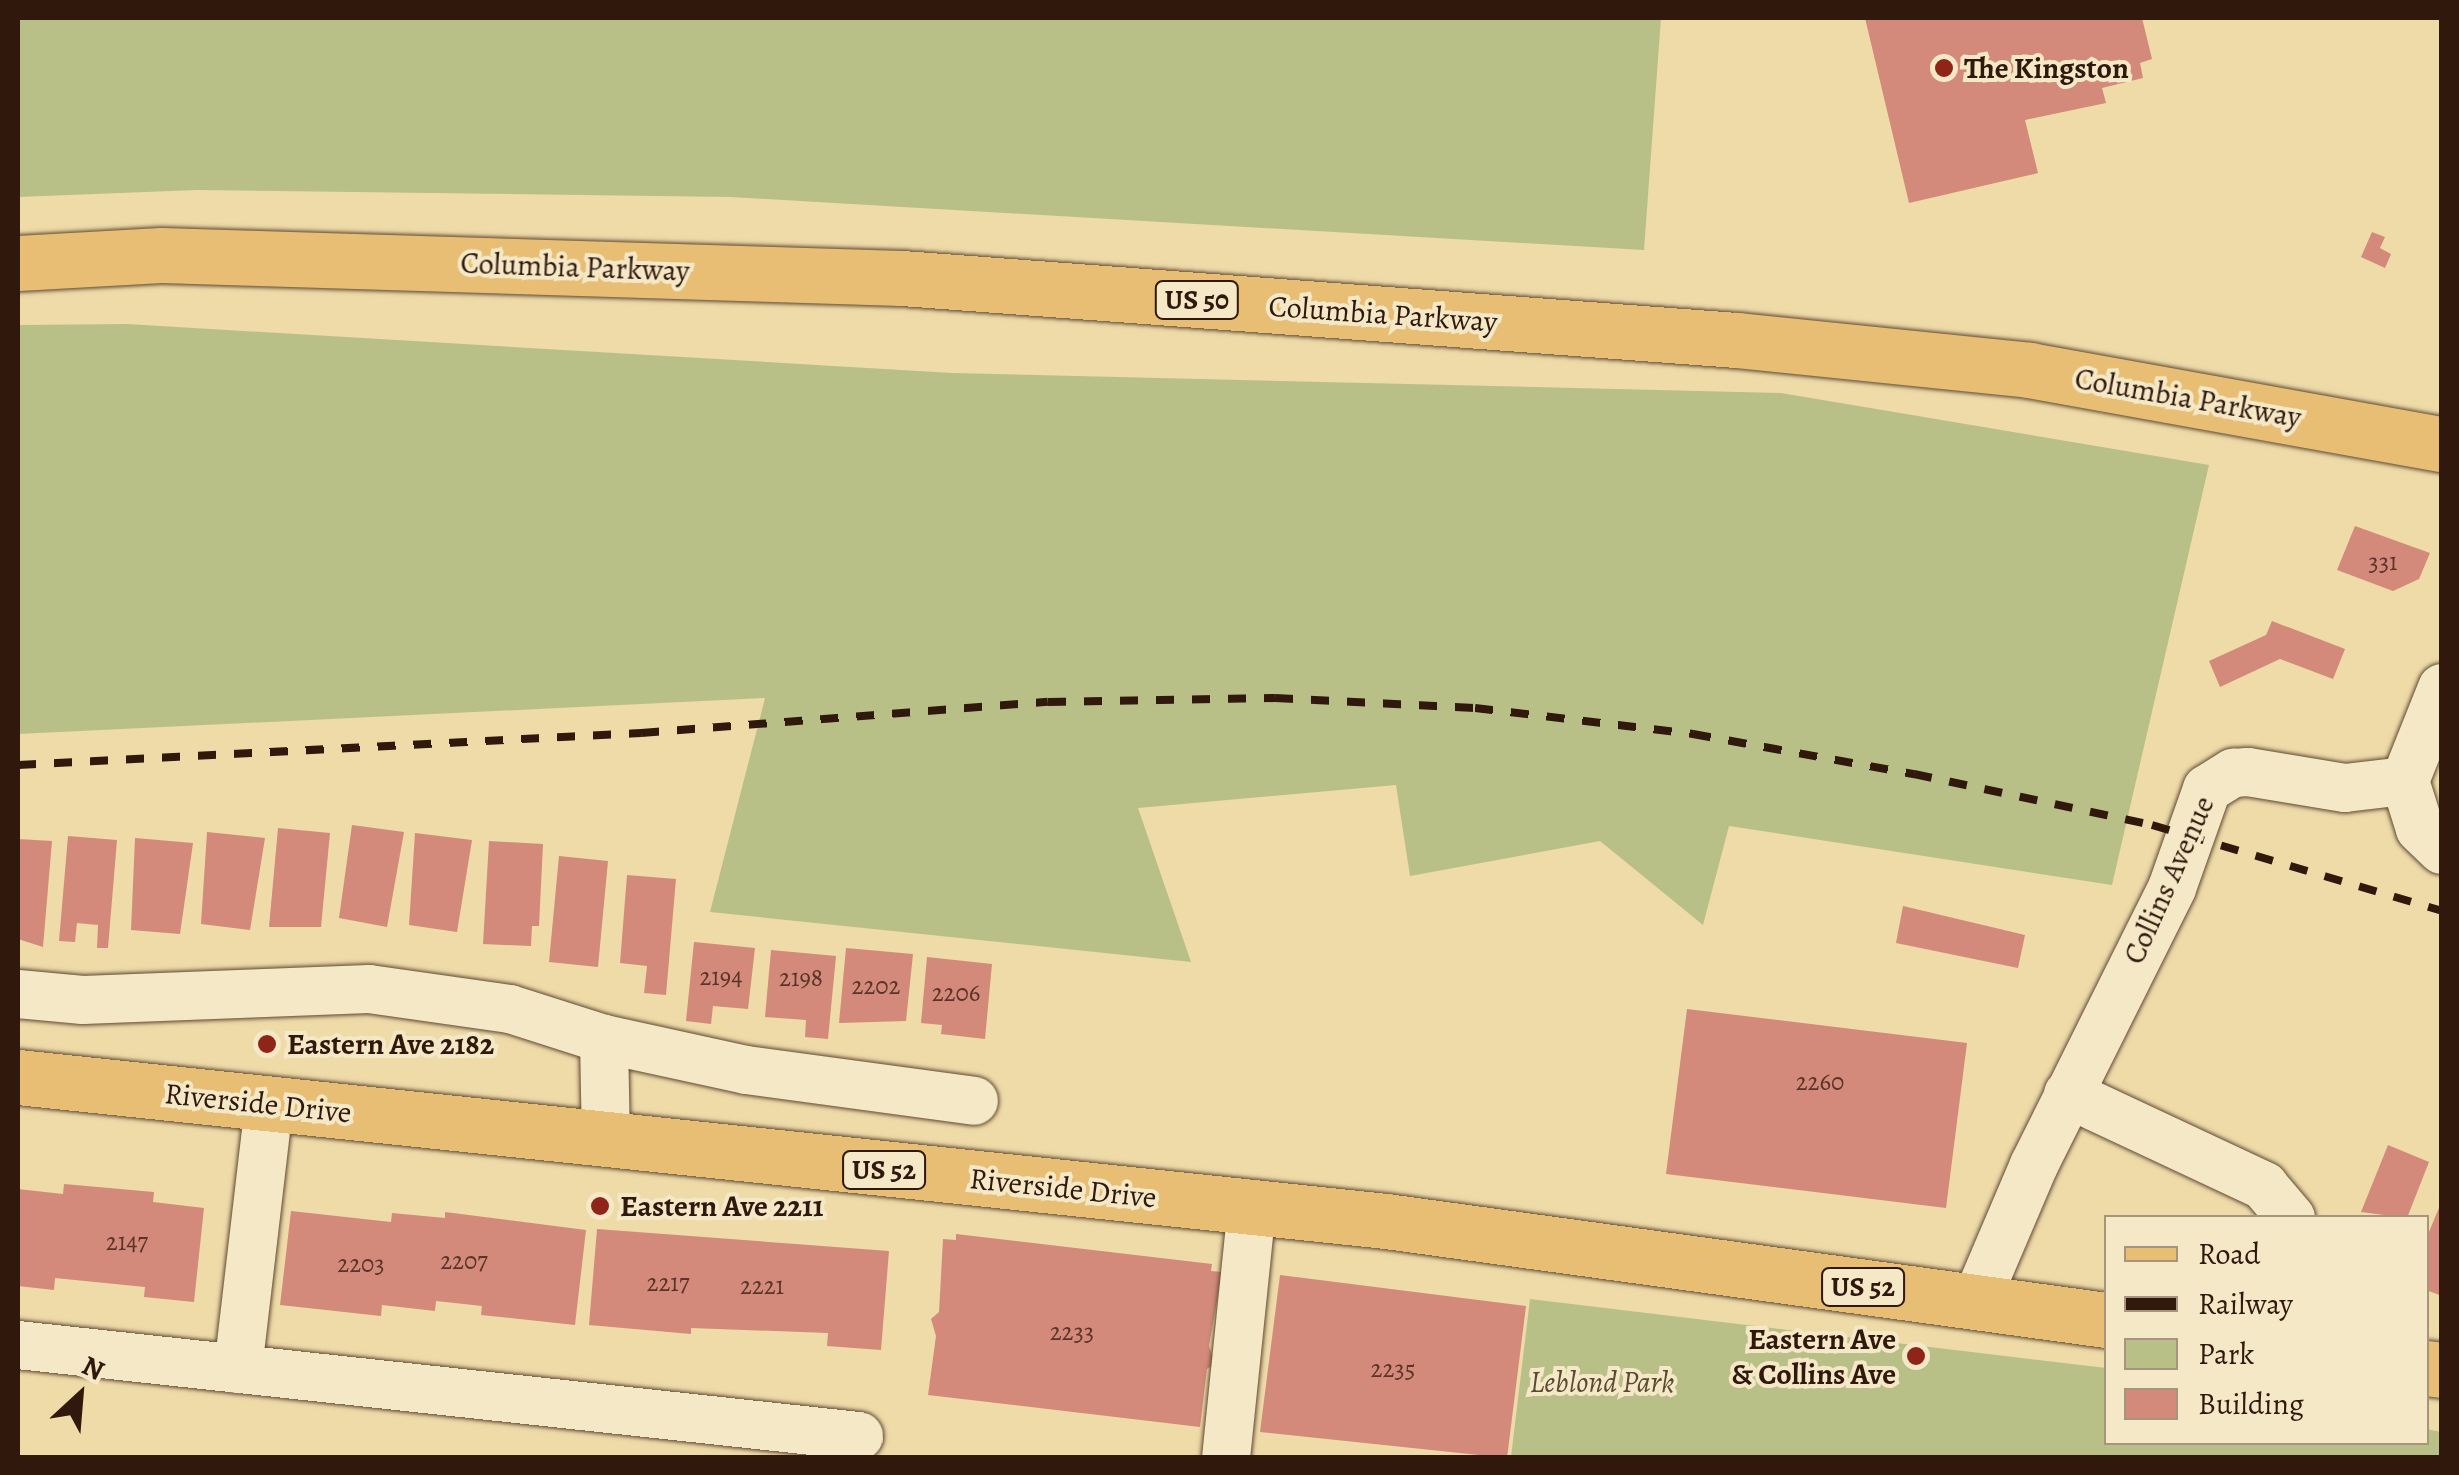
<!DOCTYPE html>
<style>
body{margin:0}
#map{position:relative;width:2459px;height:1475px;overflow:hidden;background:#eedba8;font-family:Alegreya,serif}
div>[style]{position:absolute}
.green>*{inset:0;background:#b8c088}
.building>*{inset:0;background:#d38a7a}
.roads{filter:drop-shadow(0 0 2px #604934) drop-shadow(0 0 2px #604934)}
.minor>*{height:48px;margin:-24px;padding:0 24px;transform-origin:24px;border-radius:24px;background:#f4e8c6}
.major>*{height:55px;margin:-27.5px;padding:0 27.5px;transform-origin:27.5px;border-radius:27.5px;background:#e7be74}
.highway>*{height:55px;margin:-27.5px;padding:0 27.5px;transform-origin:27.5px;border-radius:27.5px;background:#e7be74}
.rail>*{height:8px;margin-top:-4px;transform-origin:0;background:repeating-linear-gradient(90deg,#30180d 0 18px,transparent 0 36px)}
.dots>*{width:28px;height:28px;translate:-50% -50%;box-sizing:border-box;border:5px solid #f4e8c6;border-radius:50%}
span{translate:-50% -50%;white-space:nowrap;text-align:center;line-height:1.15;-webkit-text-stroke:8px #f4e8c6;paint-order:stroke}
.number-label{font-size:25px;color:#593428}
.number-label span{-webkit-text-stroke-width:0}
.shield-label span{padding:2px 8px;background:#f4e8c6;border:2px solid;border-radius:8px;-webkit-text-stroke-width:0}
.shield-label{font-size:28px;color:#30180d;font-weight:700}
.poi-label{font-size:30px;color:#30180d;font-weight:700}
.left{translate:0 -50%;text-align:left}
.right{translate:-100% -50%;text-align:right}
.street-label{font-size:30px;color:#30180d}
.park-label{font-size:30px;color:#594a32;font-style:italic}
.frame{position:absolute;inset:0;border:20px solid #30180d;pointer-events:none}
.legend{position:absolute;left:2104px;top:1215px;width:325px;height:230px;box-sizing:border-box;background:#f4e8c6;border:2px solid #a6957c;margin:0;padding:12px 18px;list-style:none;font-size:30px;color:#30180d}
.legend li{display:flex;align-items:center;gap:20px;height:50px}
.legend b{width:50px;border:2px solid #a6957c}
.north{position:absolute;left:30px;top:1345px;width:100px;height:100px;-webkit-text-stroke:8px #f4e8c6;paint-order:stroke;rotate:26deg;font-size:28px;font-weight:700;line-height:40px;text-align:center;color:#30180d}
.north::after{content:'';display:block;margin:auto;width:35px;height:45px;background:#30180d;clip-path:polygon(50% 0,100% 100%,50% 72%,0 100%)}
</style>
<div id="map">
<div class="green">
<i style="clip-path:polygon(18px 18px,1661px 18px,1644px 250px,730px 197px,197px 190px,18px 197px)"></i>
<i style="clip-path:polygon(127px 324px,952px 373px,1781px 393px,2209px 465px,2112px 885px,1729px 826px,1703px 925px,1600px 841px,1410px 876px,1396px 785px,1138px 808px,1191px 962px,710px 912px,765px 698px,18px 734px,18px 325px)"></i>
<i style="clip-path:polygon(1530px 1299px,2106px 1368px,2106px 1442px,2426px 1442px,2427px 1429px,2441px 1432px,2441px 1457px,1511px 1457px)"></i>
</div>
<div class="building">
<i style="clip-path:polygon(1865px 18px,2142px 18px,2152px 59px,2140px 63px,2143px 78px,2102px 88px,2106px 103px,2025px 120px,2038px 173px,1909px 203px)"></i>
<i style="clip-path:polygon(2372px 232px,2385px 237px,2380px 248px,2391px 254px,2385px 268px,2361px 257px)"></i>
<i style="clip-path:polygon(2355px 526px,2430px 553px,2419px 579px,2393px 591px,2337px 570px)"></i>
<i style="clip-path:polygon(2272px 621px,2345px 649px,2333px 679px,2280px 659px,2220px 687px,2209px 661px,2266px 635px)"></i>
<i style="clip-path:polygon(352px 825px,404px 832px,387px 927px,339px 918px)"></i>
<i style="clip-path:polygon(278px 828px,330px 833px,321px 927px,269px 927px)"></i>
<i style="clip-path:polygon(207px 832px,265px 838px,250px 930px,201px 924px)"></i>
<i style="clip-path:polygon(415px 833px,472px 840px,457px 932px,409px 925px)"></i>
<i style="clip-path:polygon(68px 836px,117px 840px,108px 948px,97px 948px,98px 925px,77px 923px,75px 942px,59px 941px)"></i>
<i style="clip-path:polygon(135px 838px,193px 843px,180px 934px,131px 930px)"></i>
<i style="clip-path:polygon(18px 839px,52px 841px,43px 947px,18px 939px)"></i>
<i style="clip-path:polygon(489px 841px,543px 844px,539px 926px,532px 926px,531px 946px,483px 944px)"></i>
<i style="clip-path:polygon(559px 856px,608px 861px,598px 967px,549px 962px)"></i>
<i style="clip-path:polygon(627px 875px,676px 879px,666px 995px,644px 993px,647px 966px,620px 963px)"></i>
<i style="clip-path:polygon(1903px 906px,2025px 935px,2018px 968px,1896px 943px)"></i>
<i style="clip-path:polygon(694px 942px,755px 948px,748px 1009px,713px 1006px,711px 1024px,686px 1021px)"></i>
<i style="clip-path:polygon(846px 948px,913px 954px,906px 1021px,839px 1023px)"></i>
<i style="clip-path:polygon(771px 950px,836px 956px,828px 1039px,805px 1037px,806px 1020px,765px 1017px)"></i>
<i style="clip-path:polygon(927px 957px,992px 964px,985px 1039px,941px 1034px,942px 1025px,921px 1023px)"></i>
<i style="clip-path:polygon(1687px 1009px,1967px 1043px,1946px 1208px,1666px 1174px)"></i>
<i style="clip-path:polygon(2388px 1145px,2429px 1162px,2407px 1218px,2361px 1212px)"></i>
<i style="clip-path:polygon(64px 1184px,154px 1192px,153px 1202px,204px 1208px,194px 1302px,144px 1297px,145px 1287px,55px 1278px,54px 1290px,18px 1286px,18px 1189px,63px 1194px)"></i>
<i style="clip-path:polygon(2441px 1203px,2442px 1203px,2442px 1296px,2426px 1290px,2426px 1239px)"></i>
<i style="clip-path:polygon(291px 1211px,391px 1222px,392px 1213px,445px 1218px,445px 1212px,586px 1230px,575px 1325px,481px 1315px,482px 1306px,436px 1301px,435px 1311px,382px 1305px,381px 1316px,280px 1305px)"></i>
<i style="clip-path:polygon(597px 1229px,889px 1251px,881px 1350px,827px 1346px,828px 1333px,691px 1328px,691px 1334px,589px 1325px)"></i>
<i style="clip-path:polygon(956px 1234px,1212px 1264px,1211px 1271px,1222px 1272px,1209px 1346px,1215px 1364px,1207px 1369px,1200px 1427px,928px 1395px,936px 1336px,931px 1319px,939px 1312px,943px 1239px,956px 1240px)"></i>
<i style="clip-path:polygon(1280px 1275px,1526px 1306px,1507px 1458px,1260px 1432px)"></i>
</div>
<div class="roads">
<div class="minor">
<i style="left:2442px;top:688px;width:100px;rotate:111.7deg"></i>
<i style="left:2405px;top:781px;width:50px;rotate:72.6deg"></i>
<i style="left:2420px;top:829px;width:30px;rotate:44deg"></i>
<i style="left:18px;top:994px;width:65px;rotate:5.3deg"></i>
<i style="left:83px;top:1000px;width:286px;rotate:-2.2deg"></i>
<i style="left:369px;top:989px;width:142px;rotate:8.1deg"></i>
<i style="left:510px;top:1009px;width:99px;rotate:17.7deg"></i>
<i style="left:604px;top:1039px;width:145px;rotate:12.3deg"></i>
<i style="left:746px;top:1070px;width:230px;rotate:7.7deg"></i>
<i style="left:604px;top:1039px;width:102px;rotate:88.9deg"></i>
<i style="left:2068px;top:1094px;width:217px;rotate:25.1deg"></i>
<i style="left:2264px;top:1186px;width:42px;rotate:49.8deg"></i>
<i style="left:1976px;top:1301px;width:148px;rotate:-66.9deg"></i>
<i style="left:2034px;top:1165px;width:309px;rotate:-63.5deg"></i>
<i style="left:2172px;top:888px;width:105px;rotate:-70.5deg"></i>
<i style="left:2207px;top:789px;width:31px;rotate:-32deg"></i>
<i style="left:2233px;top:773px;width:15px;rotate:-4deg"></i>
<i style="left:2248px;top:772px;width:98px;rotate:9.4deg"></i>
<i style="left:2345px;top:788px;width:60px;rotate:-6.7deg"></i>
<i style="left:18px;top:1345px;width:846px;rotate:6.18deg"></i>
<i style="left:238px;top:1369px;width:267px;rotate:-83.3deg"></i>
<i style="left:1226px;top:1458px;width:251px;rotate:-84.1deg"></i>
</div>
<div class="major">
<i style="left:18px;top:1077px;width:1376px;rotate:6.01deg"></i>
<i style="left:1386px;top:1221px;width:727px;rotate:7.83deg"></i>
<i style="left:2426px;top:1368px;width:16px;rotate:7deg"></i>
</div>
<div class="highway">
<i style="left:18px;top:263px;width:143px;rotate:-3.2deg"></i>
<i style="left:161px;top:255px;width:741px;rotate:1.78deg"></i>
<i style="left:902px;top:278px;width:836px;rotate:4.25deg"></i>
<i style="left:1736px;top:340px;width:295px;rotate:5.8deg"></i>
<i style="left:2029px;top:370px;width:420px;rotate:10.2deg"></i>
</div>
</div>
<div class="rail">
<i style="left:18px;top:765px;width:624px;rotate:-2.94deg"></i>
<i style="left:641px;top:733px;width:408px;rotate:-4.4deg"></i>
<i style="left:1048px;top:702px;width:227px;rotate:-1deg"></i>
<i style="left:1275px;top:698px;width:200px;rotate:2.9deg"></i>
<i style="left:1475px;top:708px;width:220px;rotate:6.8deg"></i>
<i style="left:1693px;top:734px;width:225px;rotate:10.3deg"></i>
<i style="left:1914px;top:774px;width:243px;rotate:12.1deg"></i>
<i style="left:2152px;top:825px;width:302px;rotate:16.5deg"></i>
</div>
<div class="dots">
<i style="left:1944px;top:68px;background:#8f2418"></i>
<i style="left:267px;top:1044px;background:#8f2418"></i>
<i style="left:600px;top:1206px;background:#8f2418"></i>
<i style="left:1916px;top:1356px;background:#8f2418"></i>
</div>
<div class="number-label">
<span style="left:2383px;top:562px">331</span>
<span style="left:721px;top:977px">2194</span>
<span style="left:801px;top:978px">2198</span>
<span style="left:876px;top:986px">2202</span>
<span style="left:956px;top:993px">2206</span>
<span style="left:1820px;top:1082px">2260</span>
<span style="left:127px;top:1242px">2147</span>
<span style="left:464px;top:1261px">2207</span>
<span style="left:361px;top:1264px">2203</span>
<span style="left:668px;top:1283px">2217</span>
<span style="left:762px;top:1286px">2221</span>
<span style="left:1072px;top:1332px">2233</span>
<span style="left:1393px;top:1369px">2235</span>
</div>
<div class="shield-label">
<span style="left:1197px;top:300px">US 50</span>
<span style="left:884px;top:1170px">US 52</span>
<span style="left:1863px;top:1287px">US 52</span>
</div>
<div class="poi-label">
<span class="left" style="left:1964px;top:68px">The Kingston</span>
<span class="left" style="left:287px;top:1044px">Eastern Ave 2182</span>
<span class="left" style="left:620px;top:1206px">Eastern Ave 2211</span>
<span class="right" style="left:1896px;top:1356px">Eastern Ave<br>&amp; Collins Ave</span>
</div>
<div class="street-label">
<span style="left:575px;top:267px;rotate:2deg">Columbia Parkway</span>
<span style="left:1383px;top:314px;rotate:4deg">Columbia Parkway</span>
<span style="left:2188px;top:398px;rotate:10deg">Columbia Parkway</span>
<span style="left:2169px;top:880px;rotate:-66deg">Collins Avenue</span>
<span style="left:258px;top:1103px;rotate:6deg">Riverside Drive</span>
<span style="left:1063px;top:1188px;rotate:6deg">Riverside Drive</span>
</div>
<div class="park-label">
<span style="left:1602px;top:1382px">Leblond Park</span>
</div>
<div class="frame"></div>
<ul class="legend">
<li><b style="height:12px;background:#e7be74"></b>Road</li>
<li><b style="height:12px;background:#30180d"></b>Railway</li>
<li><b style="height:28px;background:#b8c088"></b>Park</li>
<li><b style="height:28px;background:#d38a7a"></b>Building</li>
</ul>
<div class="north">N</div>
</div>
